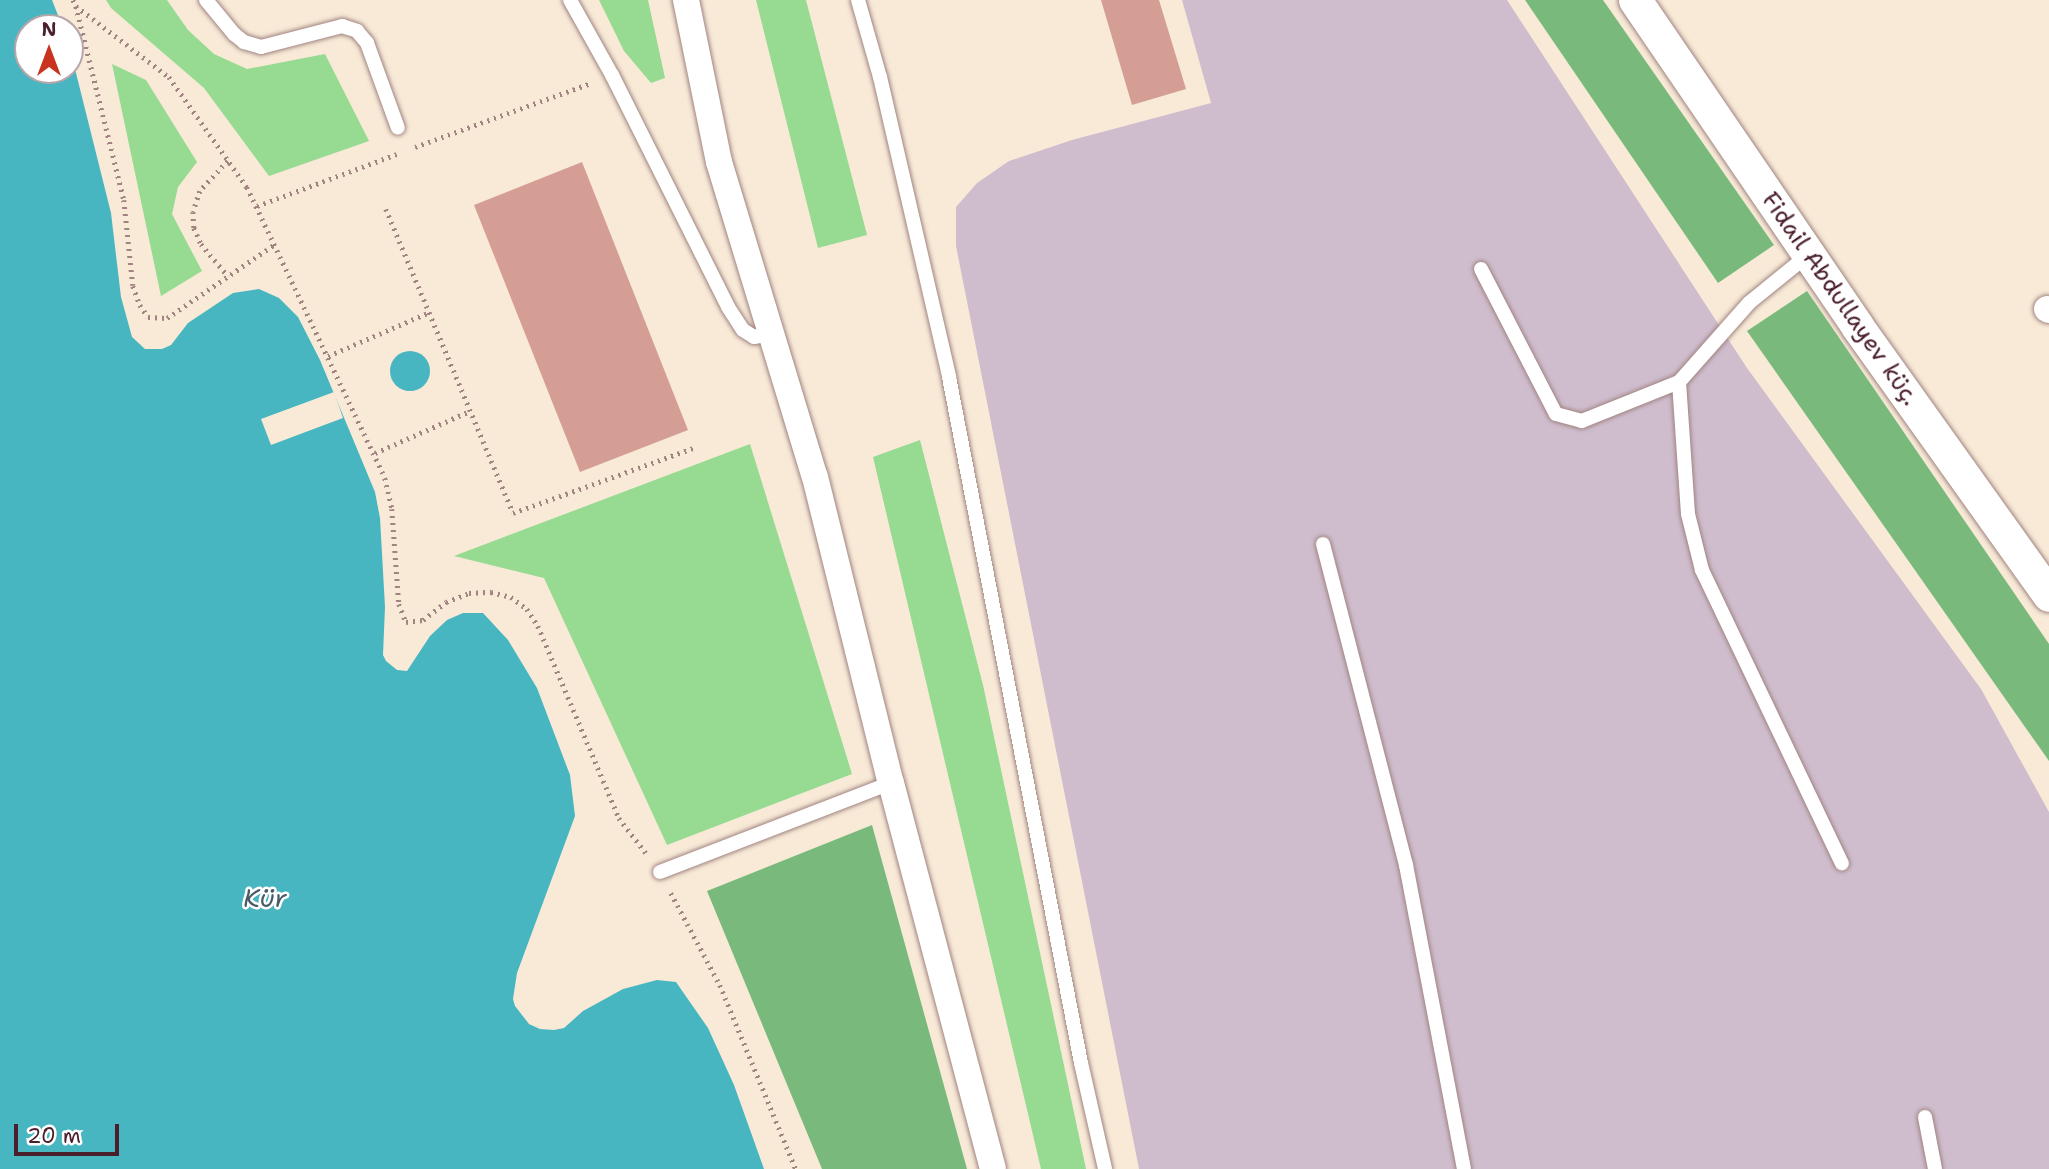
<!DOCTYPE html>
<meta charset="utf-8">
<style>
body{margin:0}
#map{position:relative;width:2049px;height:1169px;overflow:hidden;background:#f8ead7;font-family:"Shantell Sans",sans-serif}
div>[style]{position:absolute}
.industrial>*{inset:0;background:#cfbdce}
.green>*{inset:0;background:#97da92}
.forest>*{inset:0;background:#79ba7c}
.water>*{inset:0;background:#47b6c1}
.round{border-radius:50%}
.pier>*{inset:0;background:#f8ead7}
.building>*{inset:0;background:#d49e94}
.path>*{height:4.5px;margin-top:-2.25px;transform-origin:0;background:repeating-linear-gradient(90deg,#a18481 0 2px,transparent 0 7px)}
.roads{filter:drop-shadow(0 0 2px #a18481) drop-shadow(0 0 2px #a18481)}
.service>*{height:14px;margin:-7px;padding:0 7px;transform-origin:7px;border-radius:7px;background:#fff}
.minor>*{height:26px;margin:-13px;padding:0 13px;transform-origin:13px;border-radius:13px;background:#fff}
.tertiary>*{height:33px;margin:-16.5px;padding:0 16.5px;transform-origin:16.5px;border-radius:16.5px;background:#fff}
span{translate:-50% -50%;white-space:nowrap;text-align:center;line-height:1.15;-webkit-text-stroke:5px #fff;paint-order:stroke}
.street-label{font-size:24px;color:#4a1f2b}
.water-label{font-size:26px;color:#495b67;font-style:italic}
.north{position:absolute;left:14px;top:14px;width:70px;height:70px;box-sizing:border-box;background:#fff;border:2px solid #b7a5aa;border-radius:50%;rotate:0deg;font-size:19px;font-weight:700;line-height:28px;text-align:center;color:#4a1f2b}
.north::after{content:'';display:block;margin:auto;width:24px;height:32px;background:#c8321e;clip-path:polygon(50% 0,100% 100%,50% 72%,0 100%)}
.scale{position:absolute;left:14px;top:1124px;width:105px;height:32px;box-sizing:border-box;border:4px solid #4a1f2b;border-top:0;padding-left:9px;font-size:21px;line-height:24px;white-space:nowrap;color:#4a1f2b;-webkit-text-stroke:5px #fff;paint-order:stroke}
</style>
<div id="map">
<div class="industrial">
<i style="clip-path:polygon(1182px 0,1507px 0,1747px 368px,1981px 689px,2049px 812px,2049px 1169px,1139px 1169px,956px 246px,956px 207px,977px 183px,1009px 161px,1072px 140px,1211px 103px)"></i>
</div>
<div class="green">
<i style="clip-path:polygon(106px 0,167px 0,188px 30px,214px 54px,247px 69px,325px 54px,369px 141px,269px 176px,204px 88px,111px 8px)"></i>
<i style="clip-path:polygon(599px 0,648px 0,665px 78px,651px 83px,624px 51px)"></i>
<i style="clip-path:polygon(756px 0,806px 0,867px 235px,818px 248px)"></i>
<i style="clip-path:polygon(112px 64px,146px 80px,197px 162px,178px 187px,172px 214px,202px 271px,161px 296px)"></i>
<i style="clip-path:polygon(920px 440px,983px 685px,1086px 1169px,1041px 1169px,873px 457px)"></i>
<i style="clip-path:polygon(750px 444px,852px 774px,667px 845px,544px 578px,454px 556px)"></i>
</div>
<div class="forest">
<i style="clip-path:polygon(1525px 0,1603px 0,1774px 245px,1718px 283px)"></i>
<i style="clip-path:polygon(1807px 291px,2049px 644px,2049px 761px,1747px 331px)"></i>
<i style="clip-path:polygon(872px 825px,967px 1169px,822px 1169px,707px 891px)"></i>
</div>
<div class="water">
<i style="clip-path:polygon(0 0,52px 0,63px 28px,28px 28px,28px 70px,70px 70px,70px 49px,111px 213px,121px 297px,132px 337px,145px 349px,162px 349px,171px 345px,188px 323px,233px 293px,259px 289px,279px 298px,298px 317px,320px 360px,375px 492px,380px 518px,385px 607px,383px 655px,386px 661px,397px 670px,407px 671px,430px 636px,447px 620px,463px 613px,483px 613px,508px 640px,537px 688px,570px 775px,575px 816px,517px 973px,513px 999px,515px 1006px,529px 1024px,540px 1029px,554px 1030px,564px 1028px,583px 1011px,623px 989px,657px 980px,676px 982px,708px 1028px,734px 1085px,764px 1169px,0 1169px)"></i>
<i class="round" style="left:390px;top:351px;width:40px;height:40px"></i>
</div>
<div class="pier">
<i style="clip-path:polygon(334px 392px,343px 418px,271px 445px,261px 419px)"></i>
</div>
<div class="building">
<i style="clip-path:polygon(1101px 0,1159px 0,1186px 89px,1132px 105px)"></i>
<i style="clip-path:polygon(582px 162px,688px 430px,580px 472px,474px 205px)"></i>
</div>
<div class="path">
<i style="left:73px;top:0;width:7px;rotate:63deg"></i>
<i style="left:76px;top:6px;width:117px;rotate:37.4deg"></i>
<i style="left:169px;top:77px;width:135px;rotate:54.7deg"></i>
<i style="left:247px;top:187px;width:322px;rotate:64.6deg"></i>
<i style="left:385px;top:478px;width:32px;rotate:77deg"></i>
<i style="left:392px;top:509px;width:95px;rotate:85.8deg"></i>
<i style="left:399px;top:604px;width:19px;rotate:69deg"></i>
<i style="left:406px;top:622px;width:17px;rotate:-7deg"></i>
<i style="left:423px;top:620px;width:29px;rotate:-38deg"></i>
<i style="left:446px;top:602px;width:25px;rotate:-21deg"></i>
<i style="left:469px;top:593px;width:22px;rotate:-3deg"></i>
<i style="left:491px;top:592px;width:21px;rotate:14deg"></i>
<i style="left:511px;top:597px;width:20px;rotate:37deg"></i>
<i style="left:527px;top:609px;width:20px;rotate:57deg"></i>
<i style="left:538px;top:626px;width:208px;rotate:67.1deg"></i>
<i style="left:619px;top:818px;width:44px;rotate:52.4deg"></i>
<i style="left:76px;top:6px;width:200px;rotate:76.1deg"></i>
<i style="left:124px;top:200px;width:86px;rotate:84deg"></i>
<i style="left:133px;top:286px;width:20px;rotate:70deg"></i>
<i style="left:140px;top:305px;width:14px;rotate:56deg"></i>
<i style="left:148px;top:317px;width:19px;rotate:3deg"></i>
<i style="left:167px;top:318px;width:131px;rotate:-34.4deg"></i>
<i style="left:415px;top:147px;width:187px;rotate:-20deg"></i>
<i style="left:228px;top:161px;width:41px;rotate:133deg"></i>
<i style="left:200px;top:191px;width:22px;rotate:108deg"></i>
<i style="left:193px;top:212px;width:16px;rotate:86deg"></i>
<i style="left:194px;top:228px;width:17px;rotate:66deg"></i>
<i style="left:201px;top:244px;width:42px;rotate:49.8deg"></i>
<i style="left:257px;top:206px;width:149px;rotate:-20.4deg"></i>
<i style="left:386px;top:209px;width:329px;rotate:67.3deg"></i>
<i style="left:513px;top:513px;width:192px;rotate:-19.8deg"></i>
<i style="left:328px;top:356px;width:111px;rotate:-23.3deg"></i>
<i style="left:375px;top:453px;width:104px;rotate:-23.9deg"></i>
<i style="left:671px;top:893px;width:104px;rotate:62deg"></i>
<i style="left:720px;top:985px;width:199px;rotate:67.6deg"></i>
</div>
<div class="roads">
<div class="service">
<i style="left:206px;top:0;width:44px;rotate:50.5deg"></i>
<i style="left:234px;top:34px;width:13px;rotate:39deg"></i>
<i style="left:244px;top:42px;width:18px;rotate:16deg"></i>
<i style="left:261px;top:47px;width:84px;rotate:-14.5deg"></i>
<i style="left:342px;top:26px;width:16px;rotate:18deg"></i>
<i style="left:357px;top:31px;width:16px;rotate:50deg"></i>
<i style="left:367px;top:43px;width:90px;rotate:70deg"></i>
<i style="left:570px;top:0;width:86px;rotate:60.8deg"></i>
<i style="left:612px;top:75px;width:259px;rotate:63.4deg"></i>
<i style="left:728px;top:307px;width:27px;rotate:57deg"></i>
<i style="left:743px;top:330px;width:13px;rotate:32deg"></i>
<i style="left:754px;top:337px;width:17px;rotate:-10deg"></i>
<i style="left:858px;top:0;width:80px;rotate:74.1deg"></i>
<i style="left:880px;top:77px;width:308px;rotate:77deg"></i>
<i style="left:949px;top:377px;width:699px;rotate:79.11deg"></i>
<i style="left:1081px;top:1063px;width:109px;rotate:77.2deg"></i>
<i style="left:1808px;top:255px;width:76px;rotate:140.9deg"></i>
<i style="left:1749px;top:303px;width:106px;rotate:131.5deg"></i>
<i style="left:1679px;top:382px;width:132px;rotate:86.1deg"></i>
<i style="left:1688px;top:514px;width:58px;rotate:76deg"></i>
<i style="left:1702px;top:570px;width:325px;rotate:64.5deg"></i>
<i style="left:1481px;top:269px;width:163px;rotate:62.7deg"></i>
<i style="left:1556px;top:414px;width:27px;rotate:15deg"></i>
<i style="left:1582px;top:421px;width:105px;rotate:-21.9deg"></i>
<i style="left:1323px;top:544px;width:332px;rotate:75.5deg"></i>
<i style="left:1406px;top:865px;width:309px;rotate:79.2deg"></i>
<i style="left:660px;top:872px;width:248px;rotate:-21.1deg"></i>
<i style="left:1925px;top:1117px;width:53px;rotate:79.1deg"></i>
</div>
<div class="minor">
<i style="left:686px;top:0;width:165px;rotate:78.5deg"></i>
<i style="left:719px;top:162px;width:329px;rotate:73.1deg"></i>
<i style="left:815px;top:477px;width:315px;rotate:76.1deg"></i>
<i style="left:891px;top:783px;width:399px;rotate:75.2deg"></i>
<i style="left:2047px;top:309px;width:2px;rotate:27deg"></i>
</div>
<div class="tertiary">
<i style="left:1635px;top:0;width:394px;rotate:55.7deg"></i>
<i style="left:1857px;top:326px;width:330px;rotate:54.5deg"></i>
</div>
</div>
<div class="street-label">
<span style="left:1840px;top:299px;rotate:55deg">Fidail Abdullayev küç.</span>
</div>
<div class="water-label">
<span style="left:265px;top:898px">Kür</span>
</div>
<div class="north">N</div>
<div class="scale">20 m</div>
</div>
